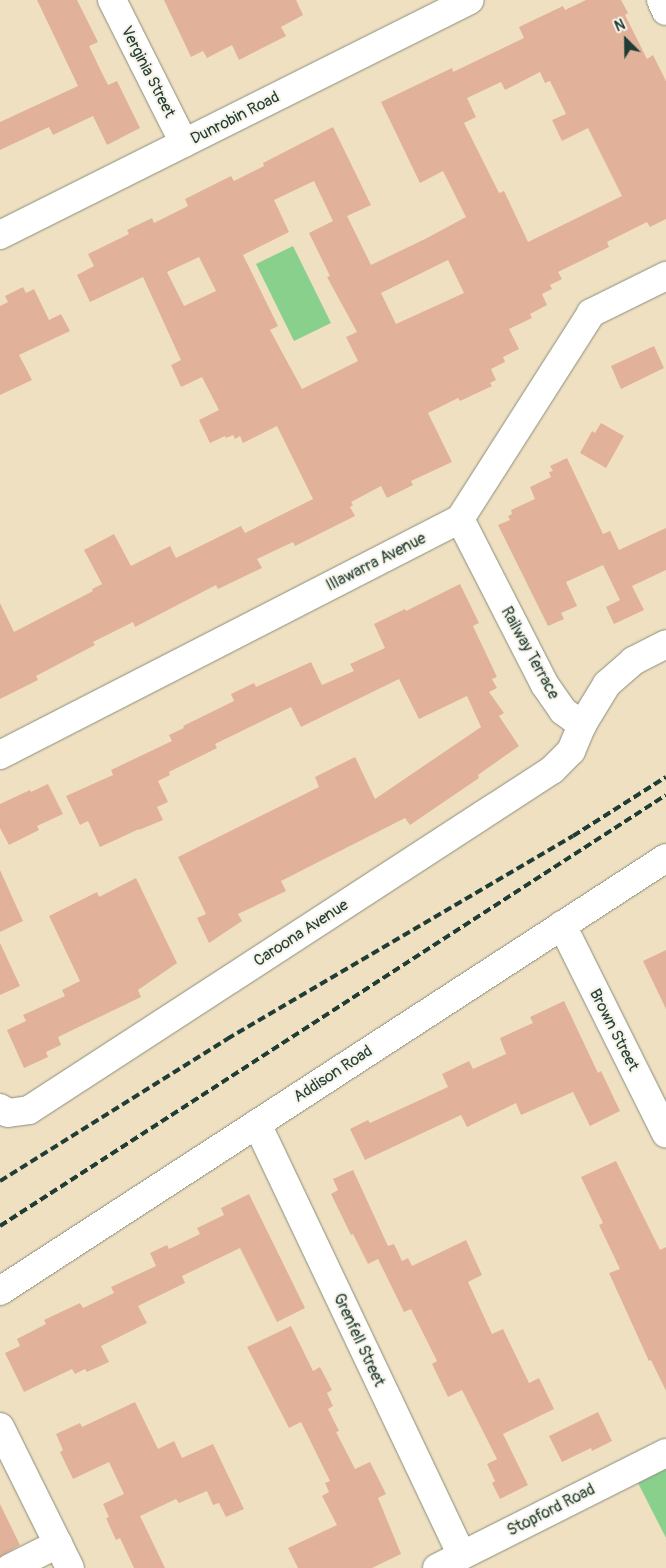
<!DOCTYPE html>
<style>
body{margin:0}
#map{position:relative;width:666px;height:1568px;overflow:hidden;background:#f0e0c2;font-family:Pangolin,sans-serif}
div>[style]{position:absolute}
.green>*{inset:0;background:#89d08c}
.building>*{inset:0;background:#e1b299}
.roads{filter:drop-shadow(0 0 1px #888e7b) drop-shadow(0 0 1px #888e7b)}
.minor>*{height:28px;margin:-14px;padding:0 14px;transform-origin:14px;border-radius:14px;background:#fff}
.rail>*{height:4px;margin-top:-2px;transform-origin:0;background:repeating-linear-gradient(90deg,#1f3d34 0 8px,transparent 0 12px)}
span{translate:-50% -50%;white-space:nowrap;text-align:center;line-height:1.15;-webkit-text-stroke:4px #f7f3e8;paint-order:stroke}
.street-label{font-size:16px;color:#1f3d34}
.north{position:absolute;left:601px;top:15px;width:50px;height:50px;-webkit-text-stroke:4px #f7f3e8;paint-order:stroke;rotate:337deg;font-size:14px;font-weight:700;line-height:20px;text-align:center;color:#1f3d34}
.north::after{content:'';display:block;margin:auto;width:18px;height:22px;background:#1f3d34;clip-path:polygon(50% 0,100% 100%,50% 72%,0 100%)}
</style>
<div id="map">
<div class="green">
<i style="clip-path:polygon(293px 246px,331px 323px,294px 341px,256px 264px)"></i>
<i style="clip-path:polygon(666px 1469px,666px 1538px,638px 1483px)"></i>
</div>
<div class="building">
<i style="clip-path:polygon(37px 0,77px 0,98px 42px,89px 46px,100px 69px,108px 85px,117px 81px,140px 128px,107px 145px,93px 116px,53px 135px,49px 127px,0 150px,0 122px,78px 86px)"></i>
<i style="clip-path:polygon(164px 0,296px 0,303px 15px,281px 27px,286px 36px,239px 60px,232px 45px,207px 58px,203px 51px,191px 57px)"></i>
<i style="clip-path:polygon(evenodd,586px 0,621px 0,628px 13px,625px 15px,647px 59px,653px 55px,666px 81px,666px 219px,650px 227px,647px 222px,607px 242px,609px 247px,558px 272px,562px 279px,550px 285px,552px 289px,542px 294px,547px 305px,530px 314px,532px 318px,509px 329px,519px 349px,503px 357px,505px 362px,491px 369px,496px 380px,490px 383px,492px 386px,460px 401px,458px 398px,428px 413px,452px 462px,411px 481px,413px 485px,387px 498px,381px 486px,351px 502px,353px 505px,350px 507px,355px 516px,295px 546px,293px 542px,257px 559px,262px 568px,218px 589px,216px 585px,135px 627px,133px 622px,93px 642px,95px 645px,36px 676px,38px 680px,0 699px,0 603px,14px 632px,93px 591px,92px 589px,102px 584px,84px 550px,114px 534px,131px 566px,170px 546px,176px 558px,241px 526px,245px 533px,313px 499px,277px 426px,243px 443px,240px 436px,235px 439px,233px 435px,226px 438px,225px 436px,210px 443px,199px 420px,219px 410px,202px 377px,181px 387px,171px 365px,181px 360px,143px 277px,90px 302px,77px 275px,94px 266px,88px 254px,129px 234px,127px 230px,152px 218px,154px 223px,188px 206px,185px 199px,231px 176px,234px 181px,264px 166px,263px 163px,333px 127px,371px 205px,347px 216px,371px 265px,427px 238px,466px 217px,443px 171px,420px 183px,381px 102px,452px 68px,453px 72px,524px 38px,519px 27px,563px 6px,565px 10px,586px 0,540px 72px,545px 83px,550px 81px,566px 114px,552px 120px,562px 141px,588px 128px,622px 196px,528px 242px,504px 191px,499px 193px,464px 123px,476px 117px,467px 98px,501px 82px,505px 90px,540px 72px,586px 0,314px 181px,333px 221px,309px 233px,330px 276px,327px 277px,357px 332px,346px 337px,358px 361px,302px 389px,270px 330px,278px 326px,243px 255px,289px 232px,274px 200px,314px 181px,586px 0,199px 257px,216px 291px,184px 306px,167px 272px,199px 257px,586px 0,448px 260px,464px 293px,396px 324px,381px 293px,448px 260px)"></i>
<i style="clip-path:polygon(23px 287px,26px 293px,34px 289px,49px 320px,61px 314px,70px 331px,19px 355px,32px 380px,0 395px,0 306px,8px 302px,5px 296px)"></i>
<i style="clip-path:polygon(654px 346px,664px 368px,621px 389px,611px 366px)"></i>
<i style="clip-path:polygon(601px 423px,624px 436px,606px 468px,580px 453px,592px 431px,595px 433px)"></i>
<i style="clip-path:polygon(567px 458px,603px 534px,610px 531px,619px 550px,666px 528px,666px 570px,632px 586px,644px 610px,614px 624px,606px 607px,620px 600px,603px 565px,566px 582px,577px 606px,561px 613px,564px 619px,548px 626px,498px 525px,510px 520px,508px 516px,512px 514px,511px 510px,535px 499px,530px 487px,551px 477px,549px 472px,553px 471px,550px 466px)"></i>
<i style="clip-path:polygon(460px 584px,479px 623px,473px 626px,497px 677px,492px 679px,497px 688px,489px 692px,504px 713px,499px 716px,519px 746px,478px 775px,479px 778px,410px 825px,405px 818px,281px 881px,286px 891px,238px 914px,242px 921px,209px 943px,197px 918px,206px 914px,178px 857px,319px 787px,315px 777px,355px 757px,375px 799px,481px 727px,467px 696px,419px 719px,399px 679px,301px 727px,291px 707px,215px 744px,217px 748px,169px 772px,170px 775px,158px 781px,168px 802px,157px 807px,163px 820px,139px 830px,139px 829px,100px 847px,88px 821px,80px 825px,66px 796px,113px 775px,111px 770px,172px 741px,169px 735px,184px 728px,183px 726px,234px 701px,231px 694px,254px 683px,256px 687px,311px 662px,322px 685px,354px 671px,350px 664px,385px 648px,374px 624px,405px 609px,406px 611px)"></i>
<i style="clip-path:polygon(48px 784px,63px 814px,37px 826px,39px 830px,9px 845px,0 828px,0 804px,30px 790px,31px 792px)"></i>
<i style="clip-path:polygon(0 870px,23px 921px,0 932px)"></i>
<i style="clip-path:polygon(136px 878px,177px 963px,138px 990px,141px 997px,58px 1037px,61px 1045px,46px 1052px,48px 1057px,24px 1068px,7px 1030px,26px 1021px,23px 1015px,65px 996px,62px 990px,80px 981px,49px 916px,97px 892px,99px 897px)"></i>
<i style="clip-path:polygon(0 943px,20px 986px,0 995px)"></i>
<i style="clip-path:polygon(666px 950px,666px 1009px,643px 961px)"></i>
<i style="clip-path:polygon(564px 1001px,598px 1073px,601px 1071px,620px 1111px,590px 1126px,573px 1092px,521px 1115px,516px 1103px,467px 1127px,461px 1115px,365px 1160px,350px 1129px,368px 1120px,370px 1123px,448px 1087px,442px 1074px,469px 1061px,473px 1069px,506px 1054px,500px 1038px,533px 1023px,530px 1017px)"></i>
<i style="clip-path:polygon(616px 1161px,660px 1250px,666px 1247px,666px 1391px,651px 1360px,649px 1361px,609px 1273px,620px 1269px,599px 1225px,603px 1223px,581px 1177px)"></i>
<i style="clip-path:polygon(353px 1170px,388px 1246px,394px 1244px,402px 1261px,408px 1258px,412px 1266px,466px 1240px,482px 1275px,468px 1282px,492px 1334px,503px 1329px,529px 1383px,539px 1378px,554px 1409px,503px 1434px,528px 1485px,500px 1499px,492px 1483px,495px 1481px,487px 1464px,497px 1459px,462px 1390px,448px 1397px,432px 1364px,437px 1361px,411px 1309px,404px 1312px,378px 1259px,368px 1264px,353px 1234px,351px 1235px,331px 1194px,338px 1190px,333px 1179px)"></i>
<i style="clip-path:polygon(249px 1194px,305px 1308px,277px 1322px,240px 1248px,182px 1276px,185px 1283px,138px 1306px,147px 1323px,101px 1346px,109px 1362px,87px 1372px,85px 1369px,75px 1374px,72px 1369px,24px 1392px,5px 1353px,20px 1346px,17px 1339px,46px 1324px,44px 1320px,80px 1303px,83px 1308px,114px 1293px,111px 1287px,156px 1266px,150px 1253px,167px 1245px,169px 1249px,200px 1234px,197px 1228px,224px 1215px,221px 1208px)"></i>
<i style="clip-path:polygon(291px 1326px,313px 1371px,320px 1367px,332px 1390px,327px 1393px,333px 1406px,328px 1409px,339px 1431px,336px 1432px,355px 1469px,370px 1462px,386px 1494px,378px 1498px,401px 1554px,372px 1568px,298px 1568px,288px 1548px,337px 1525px,322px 1496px,329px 1492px,325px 1483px,330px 1481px,301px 1422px,289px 1428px,247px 1347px)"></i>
<i style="clip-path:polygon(135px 1402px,158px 1449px,174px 1441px,182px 1458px,213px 1444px,244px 1509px,226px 1517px,219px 1503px,213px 1505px,207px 1491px,179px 1503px,176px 1499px,140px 1516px,165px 1568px,134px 1568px,120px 1538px,116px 1540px,106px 1518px,109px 1517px,103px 1504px,124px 1494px,109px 1462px,73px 1479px,60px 1452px,63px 1450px,56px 1434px,80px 1423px,82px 1427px)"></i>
<i style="clip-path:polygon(598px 1412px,612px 1441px,592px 1451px,591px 1448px,562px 1462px,549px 1436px)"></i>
<i style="clip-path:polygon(0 1504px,20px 1545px,0 1557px)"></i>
</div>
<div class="roads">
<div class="minor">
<i style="left:112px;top:0;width:160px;rotate:63.3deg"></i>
<i style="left:661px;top:0;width:12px;rotate:66deg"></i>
<i style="left:0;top:235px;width:525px;rotate:-26.57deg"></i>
<i style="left:460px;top:519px;width:186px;rotate:62.9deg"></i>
<i style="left:545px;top:685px;width:32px;rotate:55deg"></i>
<i style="left:563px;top:711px;width:24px;rotate:36deg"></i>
<i style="left:0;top:755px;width:517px;rotate:-27.16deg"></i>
<i style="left:460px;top:519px;width:244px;rotate:-57.5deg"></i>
<i style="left:591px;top:313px;width:84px;rotate:-26.3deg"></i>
<i style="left:562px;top:925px;width:233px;rotate:63.5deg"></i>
<i style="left:0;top:1108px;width:9px;rotate:32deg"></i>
<i style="left:8px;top:1113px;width:21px;rotate:-8deg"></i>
<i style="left:29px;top:1110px;width:624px;rotate:-33.03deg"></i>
<i style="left:552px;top:770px;width:27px;rotate:-45deg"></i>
<i style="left:571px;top:751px;width:28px;rotate:-67deg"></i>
<i style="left:582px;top:725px;width:48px;rotate:-58.6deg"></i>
<i style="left:607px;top:684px;width:35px;rotate:-41deg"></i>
<i style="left:633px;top:661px;width:37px;rotate:-27deg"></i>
<i style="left:257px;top:1124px;width:477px;rotate:64.6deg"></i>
<i style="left:0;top:1291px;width:794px;rotate:-33.03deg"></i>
<i style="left:0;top:1427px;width:157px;rotate:63.6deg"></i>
<i style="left:10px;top:1568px;width:54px;rotate:-26.6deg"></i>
<i style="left:437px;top:1568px;width:256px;rotate:-26.7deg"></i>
</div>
</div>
<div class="rail">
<i style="left:0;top:1181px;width:268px;rotate:-32deg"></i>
<i style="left:227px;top:1039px;width:401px;rotate:-30.4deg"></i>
<i style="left:573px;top:836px;width:110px;rotate:-32.4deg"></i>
<i style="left:0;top:1226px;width:793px;rotate:-32.91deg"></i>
</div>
<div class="street-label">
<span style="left:148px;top:72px;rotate:63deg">Verginia Street</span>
<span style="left:235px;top:118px;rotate:-27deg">Dunrobin Road</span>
<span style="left:376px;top:562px;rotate:-27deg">Illawarra Avenue</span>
<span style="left:530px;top:653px;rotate:61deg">Railway Terrace</span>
<span style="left:301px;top:933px;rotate:-33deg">Caroona Avenue</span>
<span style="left:614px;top:1030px;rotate:63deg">Brown Street</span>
<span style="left:333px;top:1074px;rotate:-33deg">Addison Road</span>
<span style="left:359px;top:1340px;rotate:65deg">Grenfell Street</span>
<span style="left:551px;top:1510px;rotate:-27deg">Stopford Road</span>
</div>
<div class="north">N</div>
</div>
